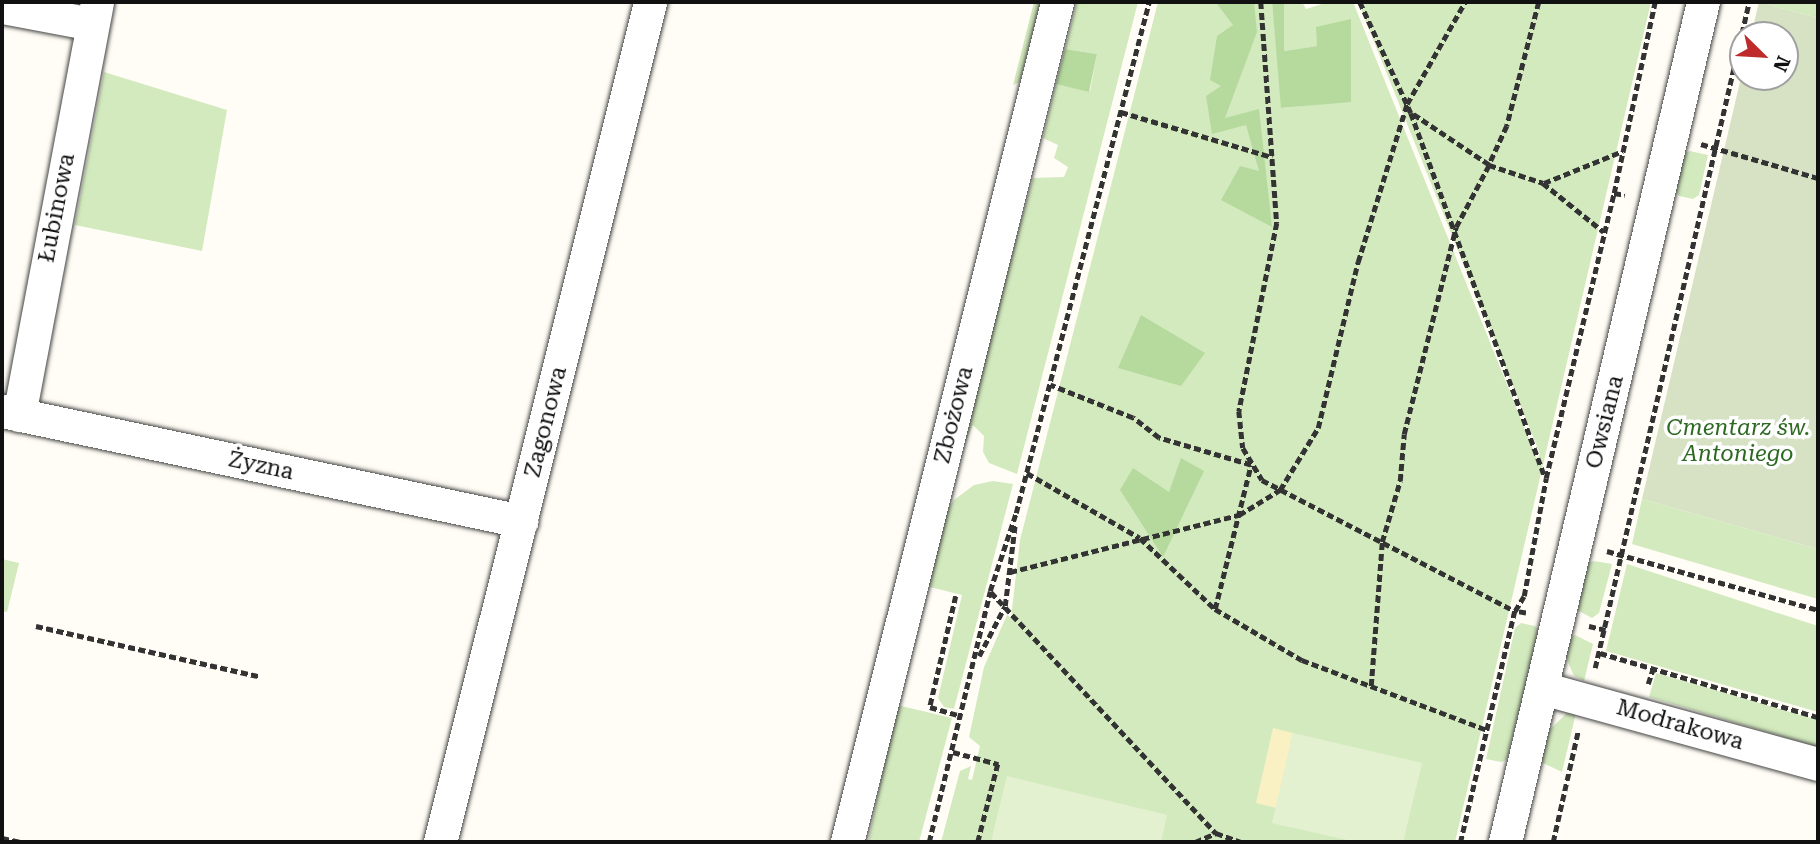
<!DOCTYPE html>
<meta charset="utf-8">
<style>
body{margin:0}
#map{position:relative;width:1820px;height:844px;overflow:hidden;background:#fffdf5;font-family:"Roboto Serif",serif}
div>[style]{position:absolute}
.green>*{inset:0;background:#d3eabe}
.forest>*{inset:0;background:#b6da9e}
.sand>*{inset:0;background:#f9f0c3}
.cemetery>*{inset:0;background:#d7e2c5}
.pitch>*{inset:0;background:#e4f1d0}
.path>*{height:4.5px;margin-top:-2.25px;transform-origin:0;background:repeating-linear-gradient(90deg,#333 0 7px,transparent 0 10.5px)}
.roads{filter:drop-shadow(0 0 2px #444) drop-shadow(0 0 2px #444)}
.minor>*{height:33px;margin:-16.5px;padding:0 16.5px;transform-origin:16.5px;border-radius:16.5px;background:#fff}
span{translate:-50% -50%;white-space:nowrap;text-align:center;line-height:1.15;-webkit-text-stroke:7px #fff;paint-order:stroke}
.street-label{font-size:23px;color:#111}
.park-label{font-size:23px;color:#2c6921;font-style:italic}
.frame{position:absolute;inset:0;border:4px solid #111;pointer-events:none}
.north{position:absolute;left:1729px;top:21px;width:70px;height:70px;box-sizing:border-box;background:#fff;border:2px solid #a0a0a0;border-radius:50%;rotate:114deg;font-size:19px;font-weight:700;line-height:28px;text-align:center;color:#111}
.north::after{content:'';display:block;margin:auto;width:24px;height:32px;background:#bf2b2b;clip-path:polygon(50% 0,100% 100%,50% 72%,0 100%)}
</style>
<div id="map">
<div class="green">
<i style="clip-path:polygon(1034px 2px,1041px 3px,1020px 82px,1013px 85px)"></i>
<i style="clip-path:polygon(1077px 2px,1138px 2px,1017px 474px,989px 463px,983px 452px,984px 436px,973px 425px,953px 470px,1033px 178px,1064px 177px,1068px 167px,1054px 158px,1058px 145px,1043px 138px,1056px 84px,1090px 91px,1097px 54px,1065px 49px)"></i>
<i style="clip-path:polygon(1158px 2px,1272px 2px,1282px 108px,1351px 101px,1318px 46px,1284px 51px,1284px 2px,1302px 2px,1306px 9px,1328px 2px,1353px 2px,1537px 459px,1540px 454px,1358px 2px,1651px 2px,1455px 842px,941px 842px,960px 771px,971px 766px,968px 779px,972px 780px,980px 746px,969px 737px,984px 667px,1007px 615px,1011px 618px,1020px 540px)"></i>
<i style="clip-path:polygon(1759px 2px,1818px 2px,1818px 18px)"></i>
<i style="clip-path:polygon(104px 72px,227px 110px,202px 251px,75px 225px)"></i>
<i style="clip-path:polygon(1690px 151px,1708px 155px,1699px 195px,1693px 199px,1679px 196px,1675px 190px,1683px 154px)"></i>
<i style="clip-path:polygon(993px 481px,1013px 484px,954px 709px,944px 707px,938px 698px,962px 595px,926px 586px,942px 517px,954px 500px,974px 485px)"></i>
<i style="clip-path:polygon(1642px 499px,1818px 549px,1818px 599px,1632px 544px)"></i>
<i style="clip-path:polygon(2px 559px,19px 563px,7px 612px,2px 611px)"></i>
<i style="clip-path:polygon(1594px 561px,1612px 564px,1599px 613px,1592px 618px,1575px 609px,1586px 564px)"></i>
<i style="clip-path:polygon(1627px 564px,1818px 626px,1818px 712px,1606px 651px)"></i>
<i style="clip-path:polygon(1521px 623px,1535px 626px,1540px 632px,1507px 760px,1501px 762px,1486px 759px,1515px 628px)"></i>
<i style="clip-path:polygon(1575px 635px,1593px 644px,1584px 681px,1574px 676px,1564px 653px,1567px 640px)"></i>
<i style="clip-path:polygon(1656px 673px,1818px 720px,1818px 747px,1649px 697px)"></i>
<i style="clip-path:polygon(897px 705px,952px 718px,919px 842px,868px 842px)"></i>
<i style="clip-path:polygon(1567px 713px,1576px 713px,1562px 772px,1541px 762px,1546px 733px)"></i>
</div>
<div class="forest">
<i style="clip-path:polygon(1254px 2px,1257px 32px,1225px 118px,1259px 109px,1272px 227px,1221px 200px,1240px 166px,1259px 171px,1246px 125px,1212px 134px,1206px 96px,1221px 86px,1210px 80px,1217px 36px,1233px 25px,1217px 4px)"></i>
<i style="clip-path:polygon(1272px 2px,1284px 2px,1284px 51px,1317px 46px,1316px 27px,1351px 19px,1351px 102px,1281px 108px)"></i>
<i style="clip-path:polygon(1065px 49px,1097px 54px,1089px 92px,1056px 84px)"></i>
<i style="clip-path:polygon(1141px 315px,1205px 353px,1181px 386px,1118px 368px)"></i>
<i style="clip-path:polygon(1181px 458px,1204px 471px,1163px 557px,1120px 490px,1133px 468px,1169px 492px)"></i>
</div>
<div class="sand">
<i style="clip-path:polygon(1273px 728px,1293px 733px,1276px 808px,1256px 803px)"></i>
</div>
<div class="cemetery">
<i style="clip-path:polygon(1759px 2px,1818px 18px,1818px 549px,1642px 499px,1743px 69px,1743px 77px,1785px 77px,1785px 35px,1751px 35px)"></i>
</div>
<div class="pitch">
<i style="clip-path:polygon(1293px 733px,1422px 763px,1403px 842px,1356px 842px,1272px 823px)"></i>
<i style="clip-path:polygon(1007px 776px,1167px 815px,1161px 842px,991px 842px)"></i>
</div>
<div class="path">
<i style="left:1261px;top:2px;width:222px;rotate:85.9deg"></i>
<i style="left:1277px;top:223px;width:192px;rotate:101.4deg"></i>
<i style="left:1239px;top:411px;width:37px;rotate:84deg"></i>
<i style="left:1243px;top:448px;width:37px;rotate:59deg"></i>
<i style="left:1262px;top:480px;width:285px;rotate:27.4deg"></i>
<i style="left:1515px;top:611px;width:237px;rotate:103.2deg"></i>
<i style="left:1360px;top:2px;width:122px;rotate:65.3deg"></i>
<i style="left:1411px;top:113px;width:388px;rotate:69.8deg"></i>
<i style="left:1539px;top:2px;width:128px;rotate:104.5deg"></i>
<i style="left:1507px;top:126px;width:43px;rotate:114.8deg"></i>
<i style="left:1489px;top:165px;width:57px;rotate:18.4deg"></i>
<i style="left:1543px;top:183px;width:78px;rotate:38.8deg"></i>
<i style="left:1121px;top:112px;width:158px;rotate:16.6deg"></i>
<i style="left:1701px;top:144px;width:122px;rotate:16.2deg"></i>
<i style="left:1544px;top:183px;width:85px;rotate:-22.1deg"></i>
<i style="left:1614px;top:193px;width:195px;rotate:-77.9deg"></i>
<i style="left:1027px;top:473px;width:130px;rotate:29.9deg"></i>
<i style="left:1140px;top:538px;width:103px;rotate:43.4deg"></i>
<i style="left:1215px;top:609px;width:148px;rotate:-76deg"></i>
<i style="left:1251px;top:465px;width:96px;rotate:-163.6deg"></i>
<i style="left:1159px;top:438px;width:33px;rotate:-142deg"></i>
<i style="left:1133px;top:418px;width:89px;rotate:-158.3deg"></i>
<i style="left:1607px;top:551px;width:219px;rotate:15.6deg"></i>
<i style="left:1010px;top:572px;width:236px;rotate:-14deg"></i>
<i style="left:1239px;top:515px;width:48px;rotate:-31.4deg"></i>
<i style="left:1280px;top:490px;width:73px;rotate:-58.5deg"></i>
<i style="left:1318px;top:428px;width:171px;rotate:-76.5deg"></i>
<i style="left:1358px;top:262px;width:165px;rotate:-72.8deg"></i>
<i style="left:1407px;top:104px;width:117px;rotate:-60.4deg"></i>
<i style="left:991px;top:592px;width:330px;rotate:47deg"></i>
<i style="left:956px;top:596px;width:114px;rotate:103.2deg"></i>
<i style="left:930px;top:707px;width:33px;rotate:16deg"></i>
<i style="left:1215px;top:609px;width:101px;rotate:30.4deg"></i>
<i style="left:1302px;top:660px;width:198px;rotate:20.7deg"></i>
<i style="left:1526px;top:613px;width:11px;rotate:-170deg"></i>
<i style="left:1515px;top:611px;width:17px;rotate:-59deg"></i>
<i style="left:1524px;top:596px;width:120px;rotate:-79.4deg"></i>
<i style="left:1546px;top:478px;width:293px;rotate:-76.6deg"></i>
<i style="left:1614px;top:193px;width:11px;rotate:10deg"></i>
<i style="left:36px;top:626px;width:228px;rotate:12.7deg"></i>
<i style="left:1589px;top:626px;width:17px;rotate:13deg"></i>
<i style="left:1600px;top:653px;width:227px;rotate:16.4deg"></i>
<i style="left:979px;top:656px;width:56px;rotate:-62.5deg"></i>
<i style="left:1005px;top:606px;width:82px;rotate:-83deg"></i>
<i style="left:1595px;top:668px;width:684px;rotate:-76.98deg"></i>
<i style="left:1648px;top:684px;width:16px;rotate:-72deg"></i>
<i style="left:1371px;top:686px;width:144px;rotate:-85.6deg"></i>
<i style="left:1382px;top:542px;width:64px;rotate:-73.6deg"></i>
<i style="left:1400px;top:481px;width:47px;rotate:-85.1deg"></i>
<i style="left:1404px;top:434px;width:213px;rotate:-75.9deg"></i>
<i style="left:1456px;top:227px;width:70px;rotate:-62deg"></i>
<i style="left:1489px;top:165px;width:94px;rotate:-146.3deg"></i>
<i style="left:953px;top:752px;width:47px;rotate:14.9deg"></i>
<i style="left:998px;top:764px;width:81px;rotate:104.4deg"></i>
<i style="left:2px;top:838px;width:19px;rotate:12deg"></i>
<i style="left:929px;top:842px;width:258px;rotate:-76.3deg"></i>
<i style="left:990px;top:591px;width:82px;rotate:-71.6deg"></i>
<i style="left:1016px;top:513px;width:528px;rotate:-75.41deg"></i>
<i style="left:1195px;top:842px;width:23px;rotate:-23deg"></i>
<i style="left:1216px;top:833px;width:27px;rotate:20deg"></i>
<i style="left:1553px;top:842px;width:114px;rotate:-77.3deg"></i>
</div>
<div class="roads">
<div class="minor">
<i style="left:2px;top:7px;width:92px;rotate:10.7deg"></i>
<i style="left:2px;top:411px;width:531px;rotate:11.97deg"></i>
<i style="left:19px;top:415px;width:420px;rotate:-79.3deg"></i>
<i style="left:1542px;top:688px;width:286px;rotate:15.4deg"></i>
<i style="left:440px;top:842px;width:866px;rotate:-75.96deg"></i>
<i style="left:847px;top:842px;width:866px;rotate:-75.96deg"></i>
<i style="left:1505px;top:842px;width:863px;rotate:-76.74deg"></i>
</div>
</div>
<div class="street-label">
<span style="left:57px;top:208px;rotate:-79deg">Łubinowa</span>
<span style="left:954px;top:415px;rotate:-76deg">Zbożowa</span>
<span style="left:546px;top:422px;rotate:-76deg">Zagonowa</span>
<span style="left:1605px;top:422px;rotate:-76deg">Owsiana</span>
<span style="left:261px;top:466px;rotate:12deg">Żyzna</span>
<span style="left:1680px;top:725px;rotate:16deg">Modrakowa</span>
</div>
<div class="park-label">
<span style="left:1738px;top:441px">Cmentarz św.<br>Antoniego</span>
</div>
<div class="frame"></div>
<div class="north">N</div>
</div>
